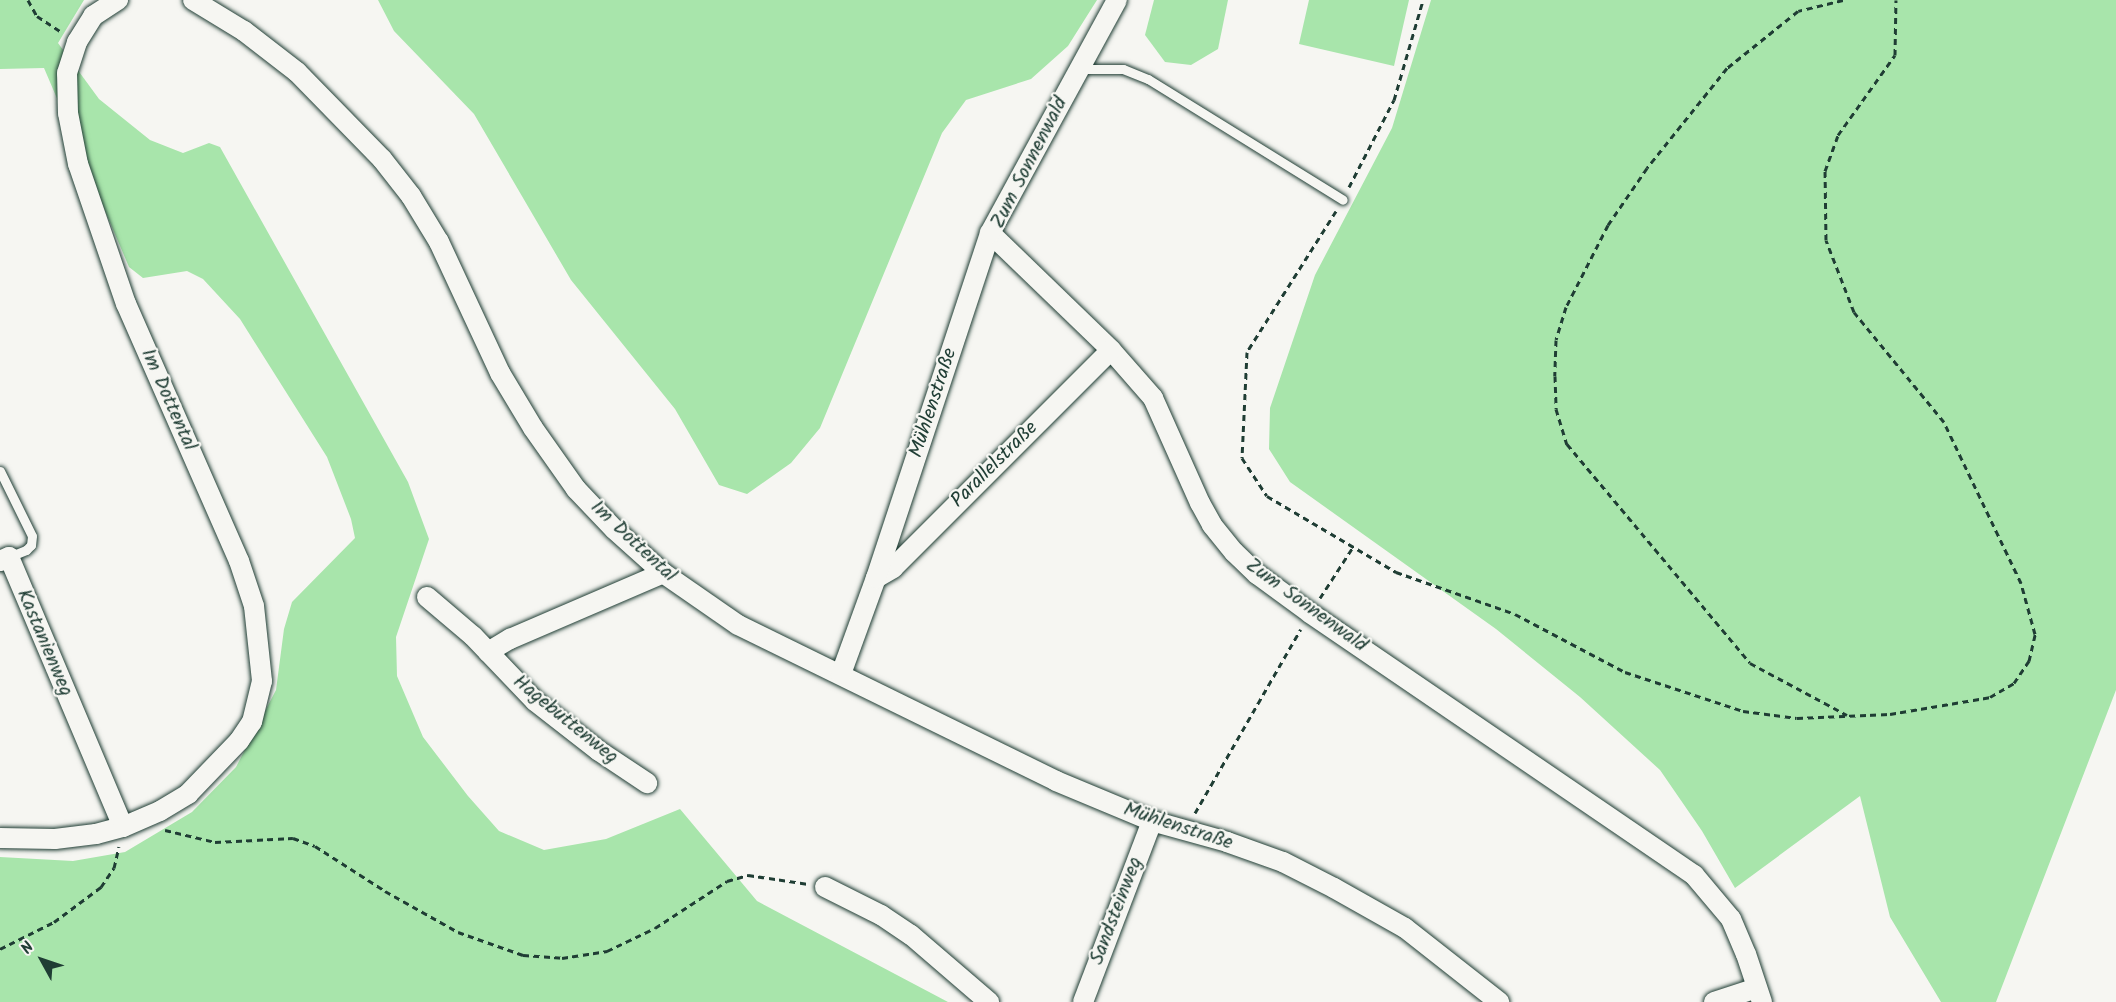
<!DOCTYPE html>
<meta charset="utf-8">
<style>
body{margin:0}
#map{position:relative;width:2116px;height:1002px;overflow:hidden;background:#f6f6f2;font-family:Kalam,sans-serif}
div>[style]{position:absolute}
.green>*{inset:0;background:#a8e5ab}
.path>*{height:3px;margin-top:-1.5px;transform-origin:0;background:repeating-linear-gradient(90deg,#1f3d34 0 6px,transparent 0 10.5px)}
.roads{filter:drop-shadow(0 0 2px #1f3d34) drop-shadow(0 0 2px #1f3d34)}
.service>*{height:9px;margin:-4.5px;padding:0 4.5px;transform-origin:4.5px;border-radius:4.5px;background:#f6f6f2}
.minor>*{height:20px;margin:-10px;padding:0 10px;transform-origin:10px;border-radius:10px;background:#f6f6f2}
span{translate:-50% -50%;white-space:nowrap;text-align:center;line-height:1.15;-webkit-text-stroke:4.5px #f6f6f2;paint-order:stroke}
.street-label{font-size:20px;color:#1f3d34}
.north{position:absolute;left:12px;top:930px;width:60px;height:60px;-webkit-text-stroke:4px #f6f6f2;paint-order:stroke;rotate:310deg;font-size:16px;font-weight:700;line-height:24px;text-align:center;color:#1f3d34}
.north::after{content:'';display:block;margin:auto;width:21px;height:27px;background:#1f3d34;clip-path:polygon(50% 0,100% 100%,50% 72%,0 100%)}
</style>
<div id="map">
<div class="green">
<i style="clip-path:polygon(0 0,84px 0,58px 43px,99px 99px,150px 140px,183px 153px,209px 143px,220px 147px,408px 482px,429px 539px,396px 637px,397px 676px,423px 737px,468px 796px,499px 831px,544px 850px,606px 839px,680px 809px,757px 901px,948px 1002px,0 1002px,0 857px,73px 861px,125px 852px,192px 812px,236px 767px,276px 690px,284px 629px,292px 602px,355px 538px,351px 519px,327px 457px,240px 319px,203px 279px,187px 271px,143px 278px,129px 267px,44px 68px,0 69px)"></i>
<i style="clip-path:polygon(378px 0,1097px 0,1068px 46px,1031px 79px,966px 100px,942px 133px,820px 428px,791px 463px,747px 494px,719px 485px,675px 409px,571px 280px,474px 114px,394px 31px)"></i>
<i style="clip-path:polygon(1154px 0,1228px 0,1218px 49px,1191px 65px,1165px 62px,1145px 35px)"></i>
<i style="clip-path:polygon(1309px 0,1409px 0,1394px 66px,1299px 44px)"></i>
<i style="clip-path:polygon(1431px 0,2116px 0,2116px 690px,1996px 1002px,1941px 1002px,1890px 917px,1860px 796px,1735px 888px,1702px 831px,1660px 770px,1580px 697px,1496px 629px,1290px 482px,1269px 449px,1270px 408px,1315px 275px,1392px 128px)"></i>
</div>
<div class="path">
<i style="left:28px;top:0;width:18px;rotate:61deg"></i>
<i style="left:37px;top:16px;width:31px;rotate:33deg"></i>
<i style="left:1843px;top:0;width:46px;rotate:166.3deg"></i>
<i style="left:1798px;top:11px;width:91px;rotate:141.2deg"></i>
<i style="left:1727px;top:68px;width:128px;rotate:128.7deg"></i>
<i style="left:1647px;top:168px;width:69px;rotate:124.4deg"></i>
<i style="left:1608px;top:225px;width:92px;rotate:117.1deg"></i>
<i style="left:1566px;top:307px;width:34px;rotate:107deg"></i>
<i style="left:1556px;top:340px;width:36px;rotate:92deg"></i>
<i style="left:1555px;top:376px;width:33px;rotate:88deg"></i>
<i style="left:1556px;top:409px;width:37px;rotate:73deg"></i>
<i style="left:1567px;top:444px;width:285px;rotate:50.1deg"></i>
<i style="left:1750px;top:663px;width:110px;rotate:28.2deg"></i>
<i style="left:1349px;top:187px;width:98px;rotate:-62.7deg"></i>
<i style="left:1394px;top:100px;width:104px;rotate:-73.8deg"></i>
<i style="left:1336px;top:211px;width:167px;rotate:122.3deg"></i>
<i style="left:1247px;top:352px;width:106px;rotate:92.7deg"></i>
<i style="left:1242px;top:458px;width:45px;rotate:56.7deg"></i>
<i style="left:1267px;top:496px;width:150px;rotate:30.5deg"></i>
<i style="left:1396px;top:572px;width:126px;rotate:19.4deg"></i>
<i style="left:1515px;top:614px;width:124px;rotate:27.8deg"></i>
<i style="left:1625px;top:672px;width:124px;rotate:18.3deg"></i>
<i style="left:1743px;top:711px;width:54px;rotate:7.4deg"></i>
<i style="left:1797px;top:718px;width:93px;rotate:-2.5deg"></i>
<i style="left:1890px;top:714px;width:101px;rotate:-9.6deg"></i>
<i style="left:1990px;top:697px;width:28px;rotate:-30deg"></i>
<i style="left:2014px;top:683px;width:27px;rotate:-56deg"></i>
<i style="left:2029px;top:661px;width:28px;rotate:-77deg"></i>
<i style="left:2035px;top:634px;width:53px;rotate:-105.4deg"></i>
<i style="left:2021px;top:583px;width:178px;rotate:-115.6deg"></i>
<i style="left:1944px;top:422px;width:142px;rotate:-129.3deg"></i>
<i style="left:1854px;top:312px;width:77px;rotate:-111.3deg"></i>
<i style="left:1826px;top:240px;width:69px;rotate:-90.8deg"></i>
<i style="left:1825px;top:171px;width:38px;rotate:-70deg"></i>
<i style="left:1838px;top:135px;width:98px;rotate:-54.5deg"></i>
<i style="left:1895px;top:55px;width:55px;rotate:-89deg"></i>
<i style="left:1320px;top:598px;width:61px;rotate:-57.1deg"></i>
<i style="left:1195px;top:813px;width:212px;rotate:-60.1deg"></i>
<i style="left:165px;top:830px;width:51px;rotate:13.5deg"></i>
<i style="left:215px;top:842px;width:78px;rotate:-2.9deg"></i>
<i style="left:293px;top:838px;width:23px;rotate:20deg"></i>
<i style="left:315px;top:846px;width:83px;rotate:32.7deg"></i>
<i style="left:385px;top:891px;width:84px;rotate:29.3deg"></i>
<i style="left:458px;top:932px;width:69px;rotate:19.5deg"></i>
<i style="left:523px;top:955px;width:39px;rotate:4deg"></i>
<i style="left:562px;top:958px;width:46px;rotate:-8.8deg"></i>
<i style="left:607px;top:951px;width:53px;rotate:-25.6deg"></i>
<i style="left:655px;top:928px;width:86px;rotate:-33.1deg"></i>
<i style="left:727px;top:881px;width:22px;rotate:-16deg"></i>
<i style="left:748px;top:875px;width:61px;rotate:8.5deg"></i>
<i style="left:0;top:949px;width:60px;rotate:-26.6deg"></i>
<i style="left:54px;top:922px;width:59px;rotate:-36.7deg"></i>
<i style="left:101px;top:887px;width:23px;rotate:-56deg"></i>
<i style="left:114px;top:868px;width:22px;rotate:-77deg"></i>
</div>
<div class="roads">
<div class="service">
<i style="left:1081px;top:69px;width:42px"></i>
<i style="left:1123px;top:69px;width:27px;rotate:22deg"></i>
<i style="left:1148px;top:79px;width:229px;rotate:31.8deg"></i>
<i style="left:0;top:471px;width:72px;rotate:63.8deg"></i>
<i style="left:32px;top:536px;width:9px;rotate:96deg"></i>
<i style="left:31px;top:545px;width:7px;rotate:135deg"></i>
<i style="left:26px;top:550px;width:18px;rotate:158deg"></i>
</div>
<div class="minor">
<i style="left:193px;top:0;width:60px;rotate:31.3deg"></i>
<i style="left:244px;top:31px;width:67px;rotate:37.7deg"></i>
<i style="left:297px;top:72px;width:122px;rotate:45.7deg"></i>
<i style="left:382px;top:159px;width:47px;rotate:51.9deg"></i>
<i style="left:411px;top:196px;width:54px;rotate:58.7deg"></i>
<i style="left:439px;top:242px;width:145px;rotate:65deg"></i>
<i style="left:500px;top:373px;width:64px;rotate:59deg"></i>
<i style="left:533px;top:428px;width:75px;rotate:54.8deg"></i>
<i style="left:576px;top:489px;width:55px;rotate:46.5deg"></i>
<i style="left:614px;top:529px;width:66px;rotate:41.9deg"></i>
<i style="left:663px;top:573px;width:91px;rotate:34.7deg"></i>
<i style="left:738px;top:625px;width:354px;rotate:26.1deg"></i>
<i style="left:1056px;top:781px;width:104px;rotate:22.6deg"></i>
<i style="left:1152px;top:821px;width:78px;rotate:15.6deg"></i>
<i style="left:1227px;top:842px;width:59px;rotate:19.7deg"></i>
<i style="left:1283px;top:862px;width:57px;rotate:27deg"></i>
<i style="left:1334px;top:888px;width:81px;rotate:29.4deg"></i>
<i style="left:1405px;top:928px;width:120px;rotate:38.2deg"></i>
<i style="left:990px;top:233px;width:168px;rotate:44deg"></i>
<i style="left:1111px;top:350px;width:64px;rotate:48.8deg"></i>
<i style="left:1153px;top:398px;width:115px;rotate:65.9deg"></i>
<i style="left:1200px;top:503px;width:25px;rotate:61deg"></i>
<i style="left:1212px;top:525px;width:35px;rotate:51deg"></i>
<i style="left:1234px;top:552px;width:32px;rotate:44deg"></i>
<i style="left:1257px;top:574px;width:66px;rotate:36.3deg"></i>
<i style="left:1310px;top:613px;width:465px;rotate:34.3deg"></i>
<i style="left:1694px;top:875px;width:57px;rotate:49.9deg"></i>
<i style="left:1731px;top:919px;width:38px;rotate:67deg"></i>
<i style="left:1746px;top:954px;width:51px;rotate:71.6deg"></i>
<i style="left:0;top:561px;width:10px;rotate:-24deg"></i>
<i style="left:9px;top:557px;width:293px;rotate:67.1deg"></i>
<i style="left:876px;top:578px;width:20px;rotate:-30deg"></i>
<i style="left:893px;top:568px;width:308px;rotate:-45deg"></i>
<i style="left:427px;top:597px;width:60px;rotate:40.3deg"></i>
<i style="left:473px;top:636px;width:90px;rotate:46.4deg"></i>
<i style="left:535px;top:701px;width:81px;rotate:38deg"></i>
<i style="left:599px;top:751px;width:58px;rotate:33.7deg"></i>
<i style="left:488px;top:652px;width:26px;rotate:-31deg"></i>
<i style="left:510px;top:639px;width:167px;rotate:-23.3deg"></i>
<i style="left:841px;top:674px;width:102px;rotate:-70deg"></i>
<i style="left:876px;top:578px;width:363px;rotate:-71.7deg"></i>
<i style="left:990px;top:233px;width:265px;rotate:-61.4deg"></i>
<i style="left:0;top:838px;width:55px;rotate:1deg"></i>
<i style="left:55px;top:839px;width:41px;rotate:-7deg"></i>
<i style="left:96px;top:834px;width:28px;rotate:-15deg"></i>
<i style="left:123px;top:827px;width:40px;rotate:-23.4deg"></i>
<i style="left:160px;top:811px;width:33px;rotate:-31deg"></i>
<i style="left:188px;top:794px;width:74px;rotate:-46.1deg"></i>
<i style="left:239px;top:741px;width:23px;rotate:-56deg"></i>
<i style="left:252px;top:722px;width:42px;rotate:-76.3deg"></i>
<i style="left:262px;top:681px;width:75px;rotate:-96.1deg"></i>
<i style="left:254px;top:606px;width:47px;rotate:-108.4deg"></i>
<i style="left:239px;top:561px;width:281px;rotate:-113.7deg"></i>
<i style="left:126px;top:304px;width:148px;rotate:-108.9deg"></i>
<i style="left:78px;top:164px;width:52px;rotate:-101.1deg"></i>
<i style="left:68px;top:113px;width:40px;rotate:-91.4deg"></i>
<i style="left:67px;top:73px;width:33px;rotate:-72deg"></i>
<i style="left:77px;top:42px;width:31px;rotate:-58deg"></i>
<i style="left:93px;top:16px;width:30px;rotate:-33deg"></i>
<i style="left:825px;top:887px;width:63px;rotate:26.6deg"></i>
<i style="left:881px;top:915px;width:36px;rotate:34deg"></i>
<i style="left:911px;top:935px;width:103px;rotate:40.7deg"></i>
<i style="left:1083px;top:1002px;width:194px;rotate:-69.1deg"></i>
<i style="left:1714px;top:1002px;width:45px;rotate:-18deg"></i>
</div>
</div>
<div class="street-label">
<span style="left:1030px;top:163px;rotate:-63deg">Zum Sonnenwald</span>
<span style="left:168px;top:400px;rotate:66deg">Im Dottental</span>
<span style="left:934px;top:403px;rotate:-72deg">Mühlenstraße</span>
<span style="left:995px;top:465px;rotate:-45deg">Parallelstraße</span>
<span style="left:633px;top:542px;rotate:43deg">Im Dottental</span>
<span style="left:1306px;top:606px;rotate:36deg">Zum Sonnenwald</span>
<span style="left:44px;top:643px;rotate:67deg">Kastanienweg</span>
<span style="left:565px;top:720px;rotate:39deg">Hagebuttenweg</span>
<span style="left:1178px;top:827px;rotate:18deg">Mühlenstraße</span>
<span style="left:1117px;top:911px;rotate:-69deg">Sandsteinweg</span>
</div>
<div class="north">N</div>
</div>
